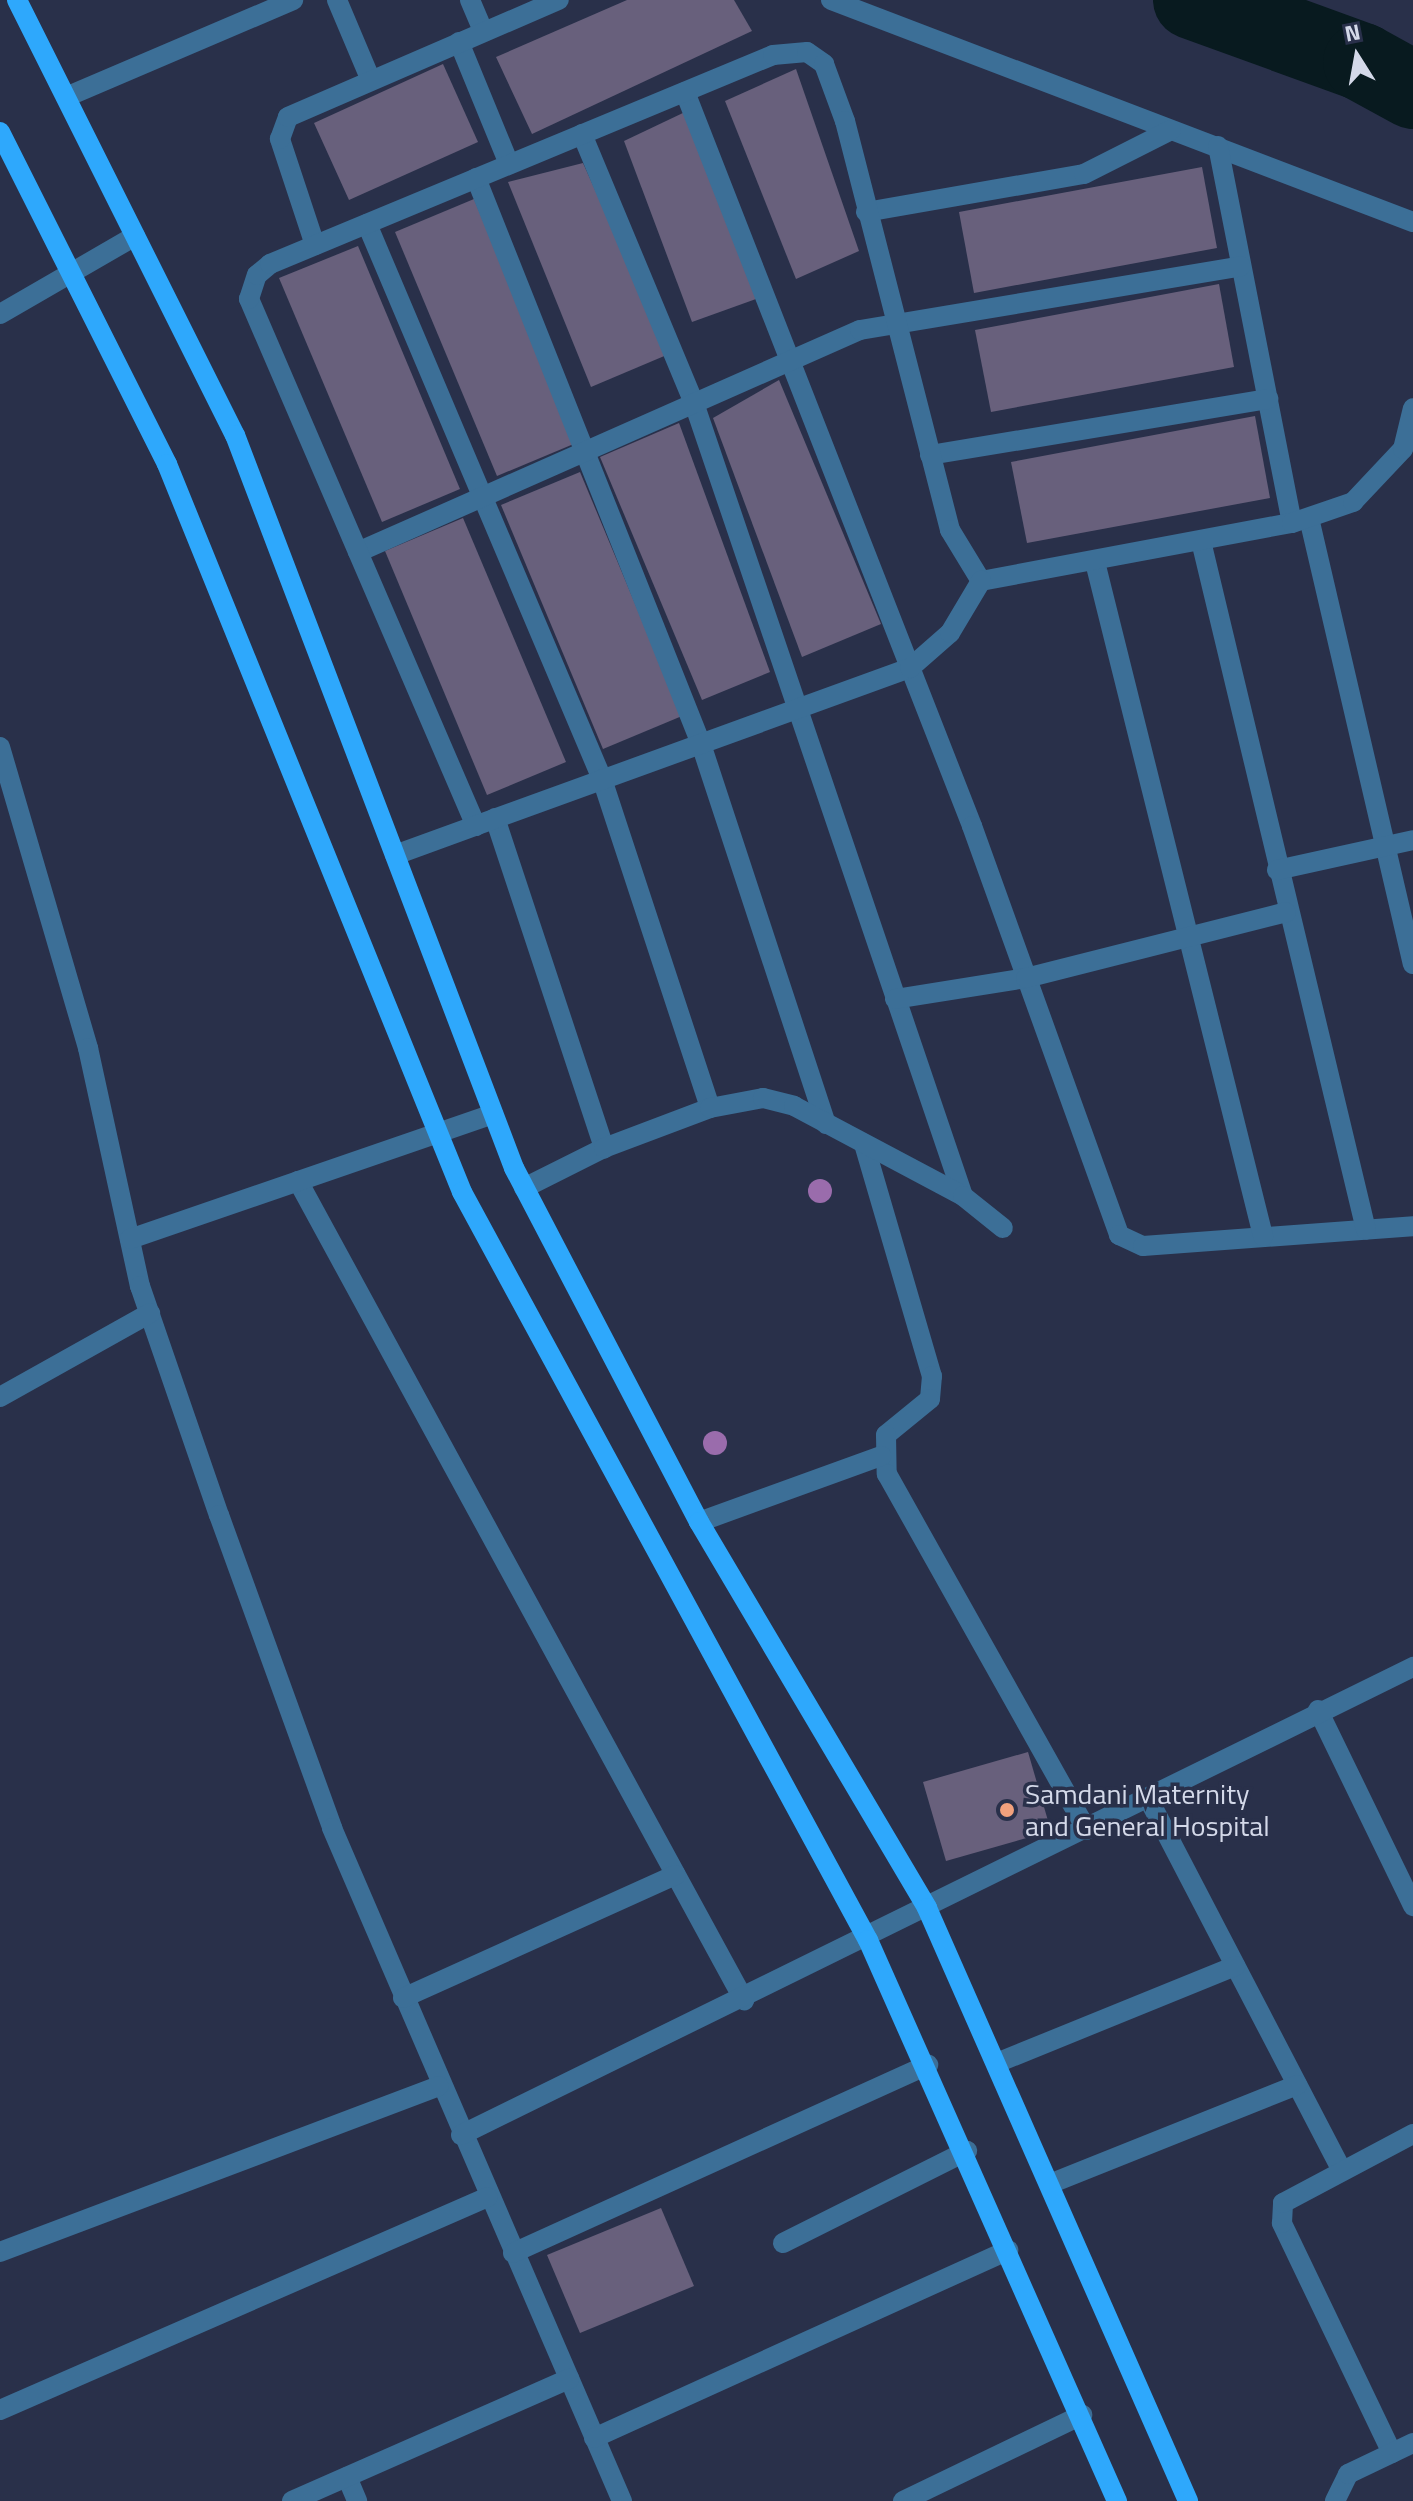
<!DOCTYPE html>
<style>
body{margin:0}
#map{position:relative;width:1413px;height:2501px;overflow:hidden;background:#29304a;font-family:"Titillium Web",sans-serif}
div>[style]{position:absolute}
.river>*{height:78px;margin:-39px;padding:0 39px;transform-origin:39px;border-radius:39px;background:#081a1f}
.building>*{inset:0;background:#68607c}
.minor>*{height:20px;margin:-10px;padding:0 10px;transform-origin:10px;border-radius:10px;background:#3c6f97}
.major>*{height:20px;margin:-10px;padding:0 10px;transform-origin:10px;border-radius:10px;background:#2ea8fc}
.trees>*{width:24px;height:24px;margin:-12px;border-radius:50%;background:#9a6cac}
.dots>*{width:22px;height:22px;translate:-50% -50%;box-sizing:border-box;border:4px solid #29304a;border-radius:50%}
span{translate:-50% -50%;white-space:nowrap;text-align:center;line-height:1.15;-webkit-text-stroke:7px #29304a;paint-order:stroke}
.poi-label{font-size:28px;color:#d4d9e9}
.left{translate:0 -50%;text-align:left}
.north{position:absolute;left:1317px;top:16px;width:80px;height:80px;-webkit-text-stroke:6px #29304a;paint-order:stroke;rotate:349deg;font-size:22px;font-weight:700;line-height:32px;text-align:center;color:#d4d9e9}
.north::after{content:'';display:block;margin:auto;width:28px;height:36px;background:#d4d9e9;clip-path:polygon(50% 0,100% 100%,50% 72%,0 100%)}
</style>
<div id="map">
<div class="river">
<i style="left:1192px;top:0;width:181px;rotate:20deg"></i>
<i style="left:1362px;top:62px;width:58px;rotate:28.8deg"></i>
</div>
<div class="building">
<i style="clip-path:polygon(627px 0,734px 0,752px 31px,532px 134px,496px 57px)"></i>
<i style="clip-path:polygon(443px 64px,478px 142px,349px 200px,314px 123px)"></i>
<i style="clip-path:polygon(796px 69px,859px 251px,796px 279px,725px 101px)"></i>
<i style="clip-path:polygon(685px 112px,756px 299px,692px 322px,624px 141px)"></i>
<i style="clip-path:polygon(583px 163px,669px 354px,591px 387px,508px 182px)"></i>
<i style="clip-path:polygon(1202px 167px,1217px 248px,974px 293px,959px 212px)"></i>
<i style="clip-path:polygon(474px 199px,576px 443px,497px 476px,395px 232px)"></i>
<i style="clip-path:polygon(358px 246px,460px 489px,382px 522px,279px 278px)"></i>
<i style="clip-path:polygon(1219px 284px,1234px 367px,991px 412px,975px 330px)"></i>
<i style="clip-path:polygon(779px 380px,881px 624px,802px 657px,713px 418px)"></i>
<i style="clip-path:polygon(1255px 416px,1270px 498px,1027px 543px,1011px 462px)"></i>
<i style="clip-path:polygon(679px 423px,770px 672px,702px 700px,600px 457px)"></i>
<i style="clip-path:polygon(580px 472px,682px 716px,603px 749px,501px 505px)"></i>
<i style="clip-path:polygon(463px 518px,566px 762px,487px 795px,385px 551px)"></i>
<i style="clip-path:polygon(1028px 1752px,1051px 1831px,946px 1861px,923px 1782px)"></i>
<i style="clip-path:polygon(661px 2208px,694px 2286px,580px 2333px,547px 2255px)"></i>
</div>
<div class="minor">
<i style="left:337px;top:0;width:85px;rotate:67.1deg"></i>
<i style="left:470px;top:0;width:34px;rotate:67deg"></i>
<i style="left:831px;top:0;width:623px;rotate:20.88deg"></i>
<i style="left:459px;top:42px;width:132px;rotate:67.7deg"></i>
<i style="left:685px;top:92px;width:788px;rotate:68.64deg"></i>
<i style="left:972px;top:826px;width:435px;rotate:70.2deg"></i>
<i style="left:1119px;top:1235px;width:26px;rotate:25deg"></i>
<i style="left:1143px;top:1246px;width:271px;rotate:-4.2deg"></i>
<i style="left:66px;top:97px;width:247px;rotate:-23.1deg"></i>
<i style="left:582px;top:134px;width:291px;rotate:67.4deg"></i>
<i style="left:694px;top:403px;width:837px;rotate:71.26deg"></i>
<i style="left:1218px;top:146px;width:384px;rotate:78.9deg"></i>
<i style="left:476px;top:178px;width:609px;rotate:68.32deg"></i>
<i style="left:701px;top:744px;width:400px;rotate:71.8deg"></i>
<i style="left:866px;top:212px;width:221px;rotate:-9.9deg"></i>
<i style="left:1084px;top:174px;width:97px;rotate:-26.8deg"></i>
<i style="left:367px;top:224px;width:603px;rotate:67.05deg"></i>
<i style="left:602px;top:779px;width:346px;rotate:71.8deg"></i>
<i style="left:315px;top:245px;width:112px;rotate:-108.3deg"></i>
<i style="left:280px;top:139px;width:23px;rotate:-70deg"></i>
<i style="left:288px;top:117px;width:295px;rotate:-23.4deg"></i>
<i style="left:0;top:314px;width:156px;rotate:-30deg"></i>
<i style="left:930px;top:455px;width:343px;rotate:-9.4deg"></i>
<i style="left:1309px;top:518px;width:458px;rotate:76.9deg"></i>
<i style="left:1201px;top:541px;width:708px;rotate:76.53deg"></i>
<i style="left:358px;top:552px;width:549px;rotate:-23.86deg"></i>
<i style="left:860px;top:330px;width:386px;rotate:-9.5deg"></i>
<i style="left:1095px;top:562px;width:695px;rotate:76deg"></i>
<i style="left:0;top:747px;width:314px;rotate:73.7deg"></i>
<i style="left:88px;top:1048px;width:244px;rotate:77.7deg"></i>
<i style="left:140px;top:1286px;width:242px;rotate:71deg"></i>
<i style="left:219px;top:1515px;width:333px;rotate:70.1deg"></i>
<i style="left:332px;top:1828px;width:733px;rotate:66.69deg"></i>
<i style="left:495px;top:818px;width:348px;rotate:71.7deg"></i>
<i style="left:476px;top:826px;width:574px;rotate:-113.3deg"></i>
<i style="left:249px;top:299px;width:25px;rotate:-72deg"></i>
<i style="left:257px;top:275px;width:17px;rotate:-40deg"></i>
<i style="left:270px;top:264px;width:545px;rotate:-22.56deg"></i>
<i style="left:773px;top:55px;width:34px;rotate:-5deg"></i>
<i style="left:807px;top:52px;width:21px;rotate:35deg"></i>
<i style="left:824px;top:64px;width:61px;rotate:69.8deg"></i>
<i style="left:845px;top:121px;width:422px;rotate:75.6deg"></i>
<i style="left:950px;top:530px;width:60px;rotate:58.7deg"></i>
<i style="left:981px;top:581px;width:316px;rotate:-10.6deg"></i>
<i style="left:1292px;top:523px;width:65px;rotate:-19deg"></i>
<i style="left:1353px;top:502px;width:73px;rotate:-46.7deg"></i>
<i style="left:1403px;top:449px;width:42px;rotate:-76.3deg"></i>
<i style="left:395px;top:855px;width:548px;rotate:-19.96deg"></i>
<i style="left:910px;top:668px;width:53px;rotate:-41.2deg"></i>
<i style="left:950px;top:633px;width:61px;rotate:-59.2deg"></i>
<i style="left:1277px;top:870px;width:139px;rotate:-12.4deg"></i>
<i style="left:895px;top:999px;width:133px;rotate:-9.1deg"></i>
<i style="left:1026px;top:978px;width:268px;rotate:-14.2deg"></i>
<i style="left:864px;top:1144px;width:242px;rotate:73.7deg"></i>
<i style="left:932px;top:1376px;width:23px;rotate:95deg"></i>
<i style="left:930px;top:1399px;width:57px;rotate:140.7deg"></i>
<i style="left:886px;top:1435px;width:39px;rotate:89deg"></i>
<i style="left:887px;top:1474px;width:408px;rotate:60.7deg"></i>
<i style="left:298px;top:1181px;width:933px;rotate:61.43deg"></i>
<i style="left:524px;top:1188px;width:89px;rotate:-26.6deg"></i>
<i style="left:604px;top:1148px;width:113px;rotate:-20.7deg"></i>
<i style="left:710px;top:1108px;width:54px;rotate:-10.7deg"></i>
<i style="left:763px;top:1098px;width:32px;rotate:14deg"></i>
<i style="left:794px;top:1106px;width:191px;rotate:28deg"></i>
<i style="left:963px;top:1196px;width:51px;rotate:38.7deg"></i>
<i style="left:130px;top:1239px;width:384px;rotate:-19deg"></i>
<i style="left:0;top:1397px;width:172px;rotate:-29.2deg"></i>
<i style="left:699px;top:1522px;width:194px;rotate:-19.9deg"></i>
<i style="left:1318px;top:1710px;width:218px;rotate:64.1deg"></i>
<i style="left:1148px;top:1798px;width:418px;rotate:62.5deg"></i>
<i style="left:403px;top:1998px;width:299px;rotate:-24.3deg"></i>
<i style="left:999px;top:2062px;width:255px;rotate:-22.1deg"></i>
<i style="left:461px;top:2135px;width:1061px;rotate:-26.18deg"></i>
<i style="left:1052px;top:2183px;width:264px;rotate:-21.8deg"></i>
<i style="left:783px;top:2243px;width:206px;rotate:-26.6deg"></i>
<i style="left:0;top:2252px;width:469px;rotate:-20.7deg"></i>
<i style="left:513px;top:2253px;width:456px;rotate:-24.4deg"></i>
<i style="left:0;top:2410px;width:532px;rotate:-23.58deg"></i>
<i style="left:594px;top:2438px;width:455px;rotate:-24.4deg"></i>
<i style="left:1392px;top:2453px;width:255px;rotate:-115.6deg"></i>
<i style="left:1282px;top:2223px;width:20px;rotate:-87deg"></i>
<i style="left:1283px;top:2203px;width:147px;rotate:-28deg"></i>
<i style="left:347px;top:2477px;width:26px;rotate:67deg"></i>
<i style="left:292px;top:2501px;width:303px;rotate:-23.8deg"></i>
<i style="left:903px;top:2501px;width:199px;rotate:-25.7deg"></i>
<i style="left:1335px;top:2501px;width:30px;rotate:-64deg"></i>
<i style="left:1348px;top:2474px;width:72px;rotate:-25.5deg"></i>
</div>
<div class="major">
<i style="left:17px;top:0;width:487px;rotate:63.4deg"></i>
<i style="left:235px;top:435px;width:784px;rotate:69.16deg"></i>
<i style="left:514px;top:1168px;width:399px;rotate:62.4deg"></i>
<i style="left:699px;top:1522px;width:448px;rotate:59.4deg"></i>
<i style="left:927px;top:1908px;width:648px;rotate:66.24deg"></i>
<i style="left:0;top:132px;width:372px;rotate:63.3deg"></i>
<i style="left:167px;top:464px;width:785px;rotate:67.94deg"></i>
<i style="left:462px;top:1192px;width:851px;rotate:61.51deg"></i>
<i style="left:868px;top:1940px;width:614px;rotate:66.07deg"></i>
</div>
<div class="trees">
<i style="left:820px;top:1191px"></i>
<i style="left:715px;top:1443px"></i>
</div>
<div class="dots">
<i style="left:1007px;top:1810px;background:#f1a17d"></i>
</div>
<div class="poi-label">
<span class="left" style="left:1025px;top:1810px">Samdani Maternity<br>and General Hospital</span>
</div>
<div class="north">N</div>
</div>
